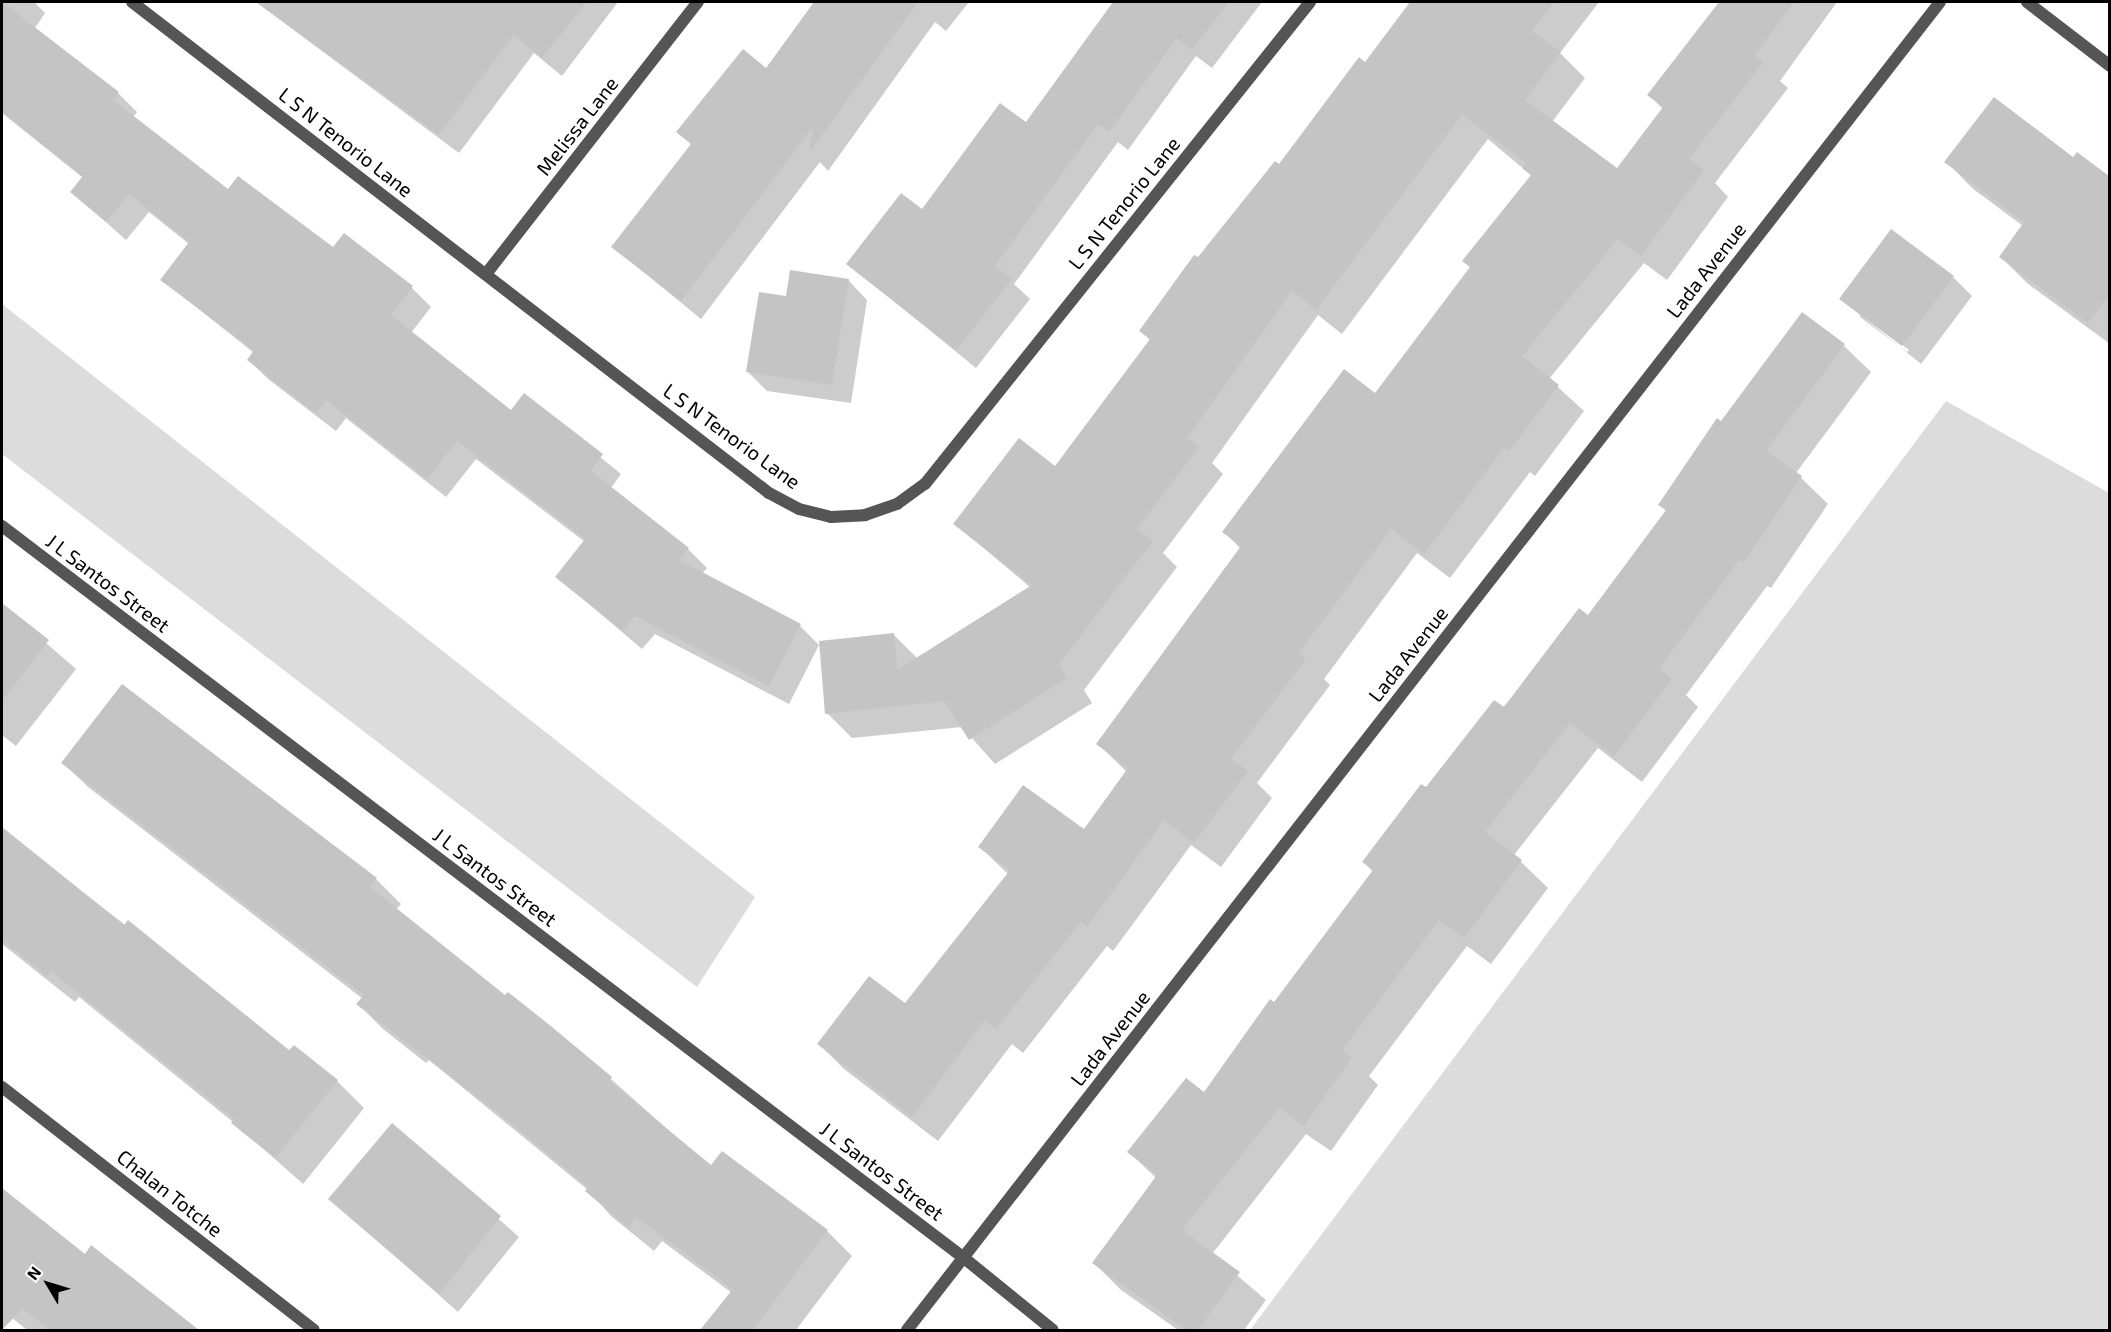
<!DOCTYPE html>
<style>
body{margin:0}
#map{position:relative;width:2111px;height:1332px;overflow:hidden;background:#fff;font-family:"Exo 2",sans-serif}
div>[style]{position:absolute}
.green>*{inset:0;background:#dcdcdc}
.shadow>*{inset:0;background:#0003}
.building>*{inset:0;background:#c4c4c4}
.street>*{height:12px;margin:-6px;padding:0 6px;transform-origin:6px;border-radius:6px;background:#555}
span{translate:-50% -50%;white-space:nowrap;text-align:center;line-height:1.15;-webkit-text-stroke:4.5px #fff;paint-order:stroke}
.street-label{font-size:20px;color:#000}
.frame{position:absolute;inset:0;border:3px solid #000;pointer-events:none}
.north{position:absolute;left:18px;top:1254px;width:60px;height:60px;-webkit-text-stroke:4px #fff;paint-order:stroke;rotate:308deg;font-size:16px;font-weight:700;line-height:24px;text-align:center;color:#000}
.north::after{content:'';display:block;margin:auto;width:21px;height:27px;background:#000;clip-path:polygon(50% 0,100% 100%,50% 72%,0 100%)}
</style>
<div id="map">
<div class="green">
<i style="clip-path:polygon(2px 304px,755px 897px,697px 987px,2px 454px)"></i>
<i style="clip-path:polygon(1946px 401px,2109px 493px,2109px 1330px,1250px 1330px)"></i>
</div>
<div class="shadow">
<i style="clip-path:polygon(2px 2px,34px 2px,45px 13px,35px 28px,118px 93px,137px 112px,133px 117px,228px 191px,333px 249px,344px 235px,412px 288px,431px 307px,411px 333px,512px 412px,524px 395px,621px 474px,611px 488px,688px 549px,707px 568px,702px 574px,800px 626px,819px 645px,789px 704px,655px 634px,642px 649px,557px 577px,585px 542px,476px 459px,446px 497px,346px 418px,336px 431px,268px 379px,249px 360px,254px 353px,162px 280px,189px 244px,149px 212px,126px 240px,72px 192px,83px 178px,2px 113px,2px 86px,7px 79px,2px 75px)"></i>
<i style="clip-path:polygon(256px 2px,399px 2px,417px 15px,428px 2px,618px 2px,562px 76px,534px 53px,459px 153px)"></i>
<i style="clip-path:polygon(816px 2px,969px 2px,946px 31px,935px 22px,828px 171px,820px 162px,701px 319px,613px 247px,692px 145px,678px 131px,766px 70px)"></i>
<i style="clip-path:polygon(1127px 2px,1262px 2px,1212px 68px,1196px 56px,1128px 150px,1118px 142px,1014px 284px,1030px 299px,976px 368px,848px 264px,922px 211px,1026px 124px)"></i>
<i style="clip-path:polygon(1412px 2px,1599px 2px,1560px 53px,1585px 78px,1552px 122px,1618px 170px,1663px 109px,1649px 95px,1721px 2px,1837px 2px,1780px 81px,1788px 88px,1715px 183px,1728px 197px,1667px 280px,1644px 263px,1549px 379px,1584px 411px,1535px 476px,1530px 472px,1450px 578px,1417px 553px,1324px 679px,1330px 685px,1257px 783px,1272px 798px,1221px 867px,1191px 845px,1113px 951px,1107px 946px,1023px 1053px,1012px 1044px,938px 1141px,844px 1069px,819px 1044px,905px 1005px,1009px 875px,980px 847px,1084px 831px,1127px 772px,1098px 744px,1241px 549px,1224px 532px,1376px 395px,1472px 268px,1532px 176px,1488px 139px,1342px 334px,1318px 315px,1212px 463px,1223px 474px,1163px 553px,1177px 567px,1084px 690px,1092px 703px,995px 764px,962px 727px,852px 738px,827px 713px,893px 634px,918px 659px,1031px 588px,955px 524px,1056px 468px,1151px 341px,1141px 331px,1365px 64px)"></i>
<i style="clip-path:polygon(2078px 154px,2110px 177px,2110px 344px,2027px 283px,2001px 257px,2023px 226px,1972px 188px,1946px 161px,2073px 159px)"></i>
<i style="clip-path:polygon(evenodd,1953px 277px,1972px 296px,1921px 364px,1841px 299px,1953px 277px,1860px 313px,1909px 350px,1907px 352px,1860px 317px,1860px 313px)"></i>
<i style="clip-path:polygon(848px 280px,867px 300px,851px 403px,767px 391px,748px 372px,788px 298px)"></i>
<i style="clip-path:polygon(1802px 315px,1844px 346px,1871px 372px,1796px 473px,1828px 504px,1771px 588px,1767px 586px,1686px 695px,1698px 707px,1642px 782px,1598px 748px,1514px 855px,1548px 888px,1491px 964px,1467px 946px,1369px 1076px,1378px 1085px,1331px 1151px,1306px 1134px,1212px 1254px,1266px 1300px,1244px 1330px,1178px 1330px,1121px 1290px,1094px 1263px,1156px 1178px,1129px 1152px,1204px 1095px,1373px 872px,1364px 862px,1426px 789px,1588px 617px,1667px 512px,1660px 505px)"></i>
<i style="clip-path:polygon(2px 605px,76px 669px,16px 746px,2px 735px)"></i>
<i style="clip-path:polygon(123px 686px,376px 879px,401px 904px,396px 910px,611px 1079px,711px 1168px,827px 1231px,852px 1256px,796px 1330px,702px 1330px,732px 1293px,662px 1241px,654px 1251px,611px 1216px,588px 1190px,429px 1060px,426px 1063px,383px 1029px,358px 1004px,363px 999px,88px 787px,63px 763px)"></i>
<i style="clip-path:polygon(2px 830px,290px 1052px,337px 1081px,364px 1108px,303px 1184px,233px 1122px,79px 997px,75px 1002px,2px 944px)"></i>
<i style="clip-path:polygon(392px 1125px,519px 1237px,458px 1312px,330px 1198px)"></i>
<i style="clip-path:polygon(2px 1189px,85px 1256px,91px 1247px,198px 1330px,27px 1330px,2px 1310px)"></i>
</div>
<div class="building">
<i style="clip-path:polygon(2px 2px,119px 92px,113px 100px,228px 189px,238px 176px,333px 247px,344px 233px,413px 286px,391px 315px,511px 410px,524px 393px,603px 454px,591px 471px,689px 548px,679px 560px,801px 624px,769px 686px,635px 616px,623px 631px,555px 577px,585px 539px,457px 441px,427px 479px,326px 400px,316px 413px,247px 360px,254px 350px,160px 280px,189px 242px,129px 194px,106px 222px,70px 192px,83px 176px,2px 112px)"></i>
<i style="clip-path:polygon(256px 2px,587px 2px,542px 58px,514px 35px,439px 135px)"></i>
<i style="clip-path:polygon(814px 2px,918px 2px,809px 153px,813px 127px,681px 301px,611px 247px,691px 144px,676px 132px,743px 49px,766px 68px)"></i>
<i style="clip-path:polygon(1113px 2px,1229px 2px,1192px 50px,1177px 38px,1109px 132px,1098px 124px,995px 266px,1012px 279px,956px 350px,846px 264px,901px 193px,922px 209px,1000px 103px,1026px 122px)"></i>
<i style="clip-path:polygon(1410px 2px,1554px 2px,1532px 31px,1561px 52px,1525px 100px,1617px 168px,1663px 107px,1647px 95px,1719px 2px,1794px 2px,1755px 55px,1763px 62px,1689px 159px,1704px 170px,1641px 256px,1618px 239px,1522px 356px,1559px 385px,1509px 451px,1504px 448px,1424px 554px,1391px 529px,1299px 653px,1306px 659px,1231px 759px,1248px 771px,1194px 843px,1164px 820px,1087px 927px,1081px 922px,996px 1029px,985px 1020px,912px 1117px,817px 1044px,869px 976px,905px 1003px,1010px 870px,978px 847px,1023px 785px,1084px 829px,1128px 768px,1096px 744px,1241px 546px,1222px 532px,1344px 369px,1375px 393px,1470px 267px,1462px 261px,1531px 175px,1522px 168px,1526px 163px,1462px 115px,1316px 310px,1292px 291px,1187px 438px,1199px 447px,1137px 529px,1153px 541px,1059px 664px,1067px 678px,969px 740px,944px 701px,825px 714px,819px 641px,894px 633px,897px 670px,1032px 585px,953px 524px,1019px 438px,1055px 466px,1150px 339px,1139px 331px,1194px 255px,1198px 257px,1275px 161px,1279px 164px,1359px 57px,1365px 62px)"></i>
<i style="clip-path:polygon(1994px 97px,2073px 157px,2077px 152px,2109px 176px,2109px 295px,2088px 323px,1999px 257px,2024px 222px,1944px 162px)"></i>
<i style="clip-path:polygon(1891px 229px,1954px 276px,1902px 346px,1839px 299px)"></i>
<i style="clip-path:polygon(790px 270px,849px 279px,832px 385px,746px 372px,759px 292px,786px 296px)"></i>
<i style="clip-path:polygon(1802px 312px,1845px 344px,1766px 451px,1802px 476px,1743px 563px,1739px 560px,1659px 669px,1672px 679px,1614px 756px,1570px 723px,1485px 832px,1522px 860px,1464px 938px,1439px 920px,1342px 1050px,1352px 1057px,1304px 1126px,1279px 1108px,1182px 1230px,1240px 1272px,1198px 1330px,1186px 1330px,1092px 1263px,1157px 1175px,1127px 1152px,1186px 1078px,1204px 1092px,1270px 999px,1274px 1002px,1373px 870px,1362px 862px,1421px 784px,1426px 787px,1494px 700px,1504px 707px,1579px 608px,1588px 615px,1666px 510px,1658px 505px,1717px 418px,1721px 421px)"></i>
<i style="clip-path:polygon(2px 603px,49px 640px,2px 701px)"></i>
<i style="clip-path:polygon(122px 684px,377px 878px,370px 887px,505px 995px,508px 992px,552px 1027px,612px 1077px,609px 1081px,711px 1165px,722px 1151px,828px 1230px,753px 1330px,700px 1330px,733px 1289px,636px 1217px,628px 1227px,585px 1191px,588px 1187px,506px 1119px,356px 1004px,364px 995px,61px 763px)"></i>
<i style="clip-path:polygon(2px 827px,124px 925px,128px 920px,289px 1050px,294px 1045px,338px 1080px,275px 1158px,231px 1123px,234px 1119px,51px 971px,47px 976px,2px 940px)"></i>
<i style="clip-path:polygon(392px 1123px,501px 1216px,439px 1294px,328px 1199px)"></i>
<i style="clip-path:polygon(2px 1188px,85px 1254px,91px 1245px,199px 1330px,50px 1330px,22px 1309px,2px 1330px)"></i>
</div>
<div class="street">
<i style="left:132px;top:2px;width:804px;rotate:37.63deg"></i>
<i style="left:769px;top:493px;width:34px;rotate:28deg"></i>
<i style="left:799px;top:509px;width:33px;rotate:14deg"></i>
<i style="left:831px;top:517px;width:34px;rotate:-3deg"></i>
<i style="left:865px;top:515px;width:34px;rotate:-19deg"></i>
<i style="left:897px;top:504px;width:34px;rotate:-36deg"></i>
<i style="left:925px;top:484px;width:617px;rotate:-51.38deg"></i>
<i style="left:2027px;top:2px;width:105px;rotate:37.6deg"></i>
<i style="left:486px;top:274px;width:345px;rotate:-52.1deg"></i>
<i style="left:2px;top:526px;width:1209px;rotate:37.27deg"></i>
<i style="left:964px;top:1258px;width:114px;rotate:39deg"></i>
<i style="left:2px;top:1087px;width:395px;rotate:37.9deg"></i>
<i style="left:907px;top:1330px;width:1682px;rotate:-52.12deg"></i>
</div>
<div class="street-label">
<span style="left:577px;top:126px;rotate:-52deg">Melissa Lane</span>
<span style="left:346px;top:142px;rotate:38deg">L S N Tenorio Lane</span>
<span style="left:1124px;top:203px;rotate:-51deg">L S N Tenorio Lane</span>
<span style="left:1706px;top:270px;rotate:-52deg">Lada Avenue</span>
<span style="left:732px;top:436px;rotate:36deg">L S N Tenorio Lane</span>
<span style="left:108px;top:583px;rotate:37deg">J L Santos Street</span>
<span style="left:1408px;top:654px;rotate:-52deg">Lada Avenue</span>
<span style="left:495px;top:877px;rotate:37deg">J L Santos Street</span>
<span style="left:1110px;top:1038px;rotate:-52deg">Lada Avenue</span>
<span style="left:882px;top:1171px;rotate:37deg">J L Santos Street</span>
<span style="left:170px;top:1193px;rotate:38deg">Chalan Totche</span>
</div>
<div class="frame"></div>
<div class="north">N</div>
</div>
